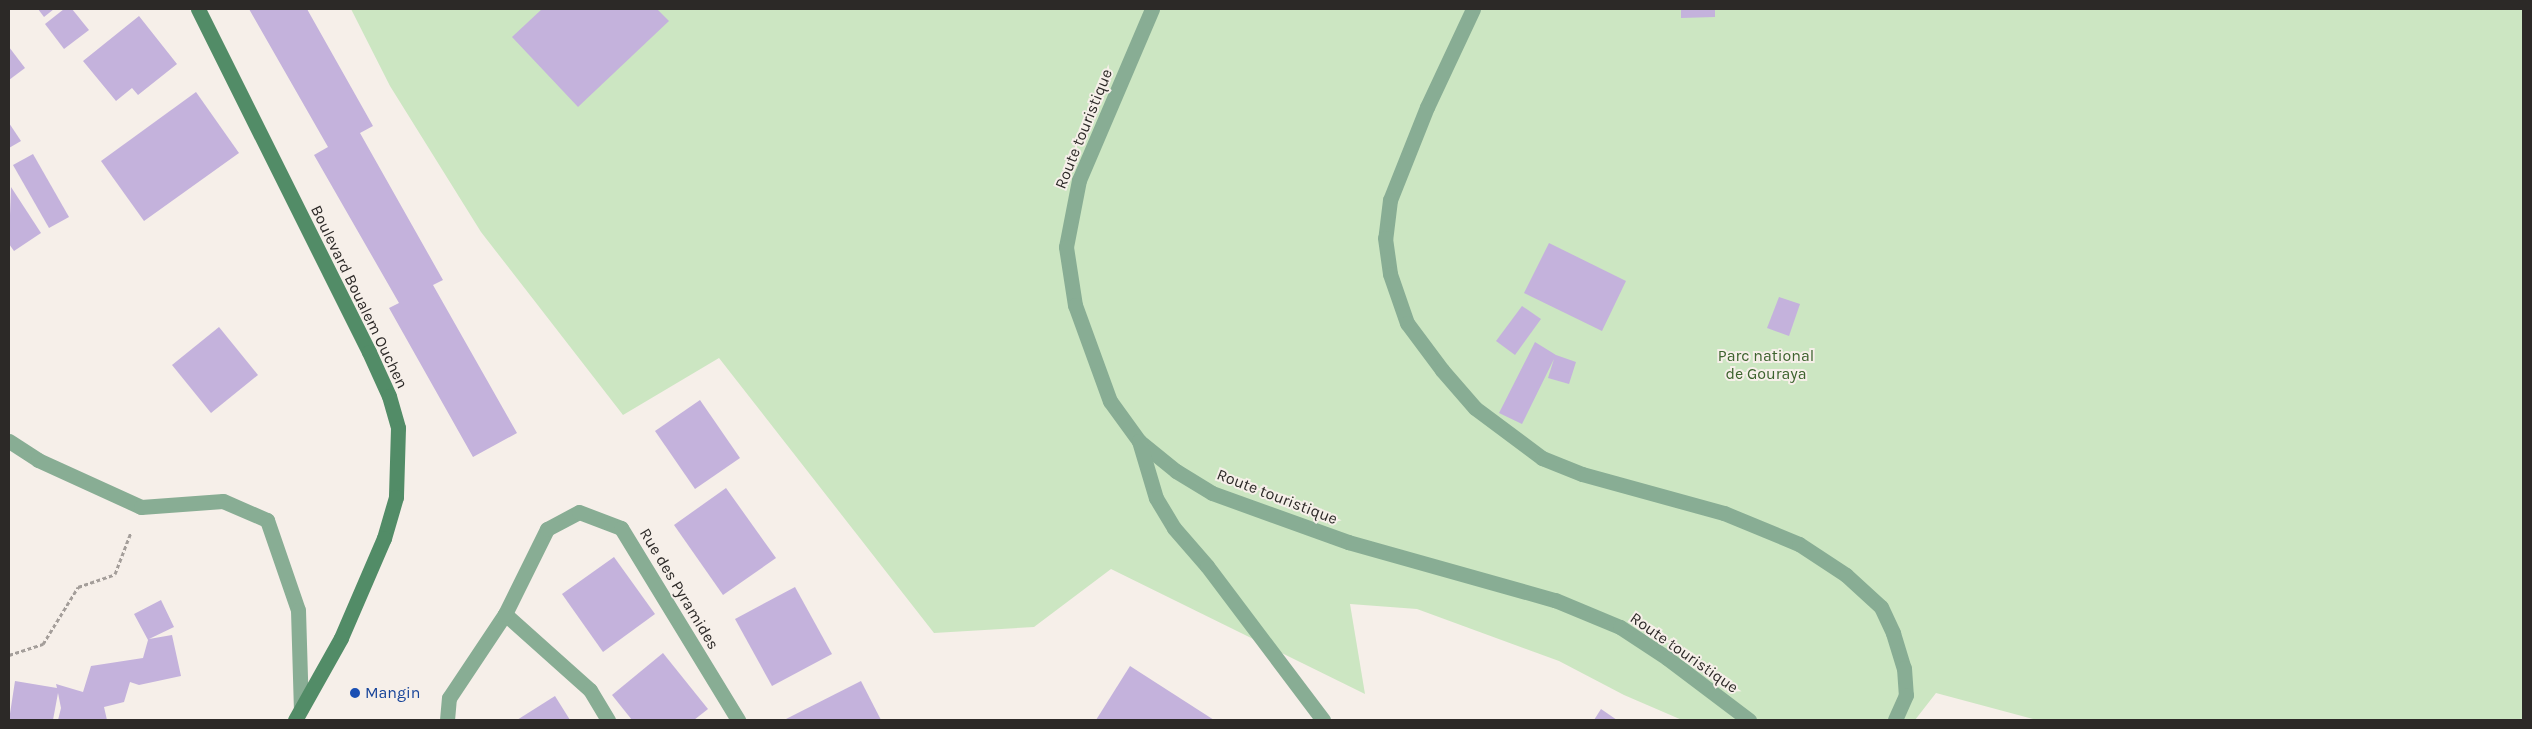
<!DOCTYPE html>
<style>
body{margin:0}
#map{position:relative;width:2532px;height:729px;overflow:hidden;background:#f6efe9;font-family:Karla,sans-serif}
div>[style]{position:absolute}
.green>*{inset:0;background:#cce6c2}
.building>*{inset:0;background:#c4b2dc}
.path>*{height:3px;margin-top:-1.5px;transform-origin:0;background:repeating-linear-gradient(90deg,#a49e9a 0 4px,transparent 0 6.5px)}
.street>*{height:15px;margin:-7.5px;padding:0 7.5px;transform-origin:7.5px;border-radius:7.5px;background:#88ad94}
.secondary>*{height:15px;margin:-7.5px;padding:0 7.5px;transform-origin:7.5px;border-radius:7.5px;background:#528c67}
.dots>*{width:14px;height:14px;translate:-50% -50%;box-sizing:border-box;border:2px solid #f6efe9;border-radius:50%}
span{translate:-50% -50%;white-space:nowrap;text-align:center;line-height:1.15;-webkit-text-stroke:4px #f6efe9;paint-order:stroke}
.street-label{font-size:16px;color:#2c2927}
.park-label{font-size:16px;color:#3d632e}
.transit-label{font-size:16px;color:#164399}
.left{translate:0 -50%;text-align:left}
.frame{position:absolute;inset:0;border:10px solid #2c2927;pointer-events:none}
</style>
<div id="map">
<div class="green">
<i style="clip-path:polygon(351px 9px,2523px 9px,2523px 720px,2037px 720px,1936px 693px,1915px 720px,1682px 720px,1624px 695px,1559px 661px,1417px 609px,1350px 604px,1365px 694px,1111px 569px,1034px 627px,934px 633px,719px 358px,623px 415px,481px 232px,390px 86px)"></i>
</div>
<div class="building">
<i style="clip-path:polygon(38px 9px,54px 9px,44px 17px)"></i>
<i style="clip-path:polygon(64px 9px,72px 9px,89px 30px,64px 49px,45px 24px)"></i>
<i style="clip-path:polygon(249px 9px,307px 9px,373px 126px,360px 133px,443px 280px,433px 285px,517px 433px,473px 457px,389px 308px,399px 303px,314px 155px,328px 147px)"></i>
<i style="clip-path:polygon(542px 9px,657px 9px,669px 21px,578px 107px,512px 37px)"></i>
<i style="clip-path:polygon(1681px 9px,1715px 9px,1715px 17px,1681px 18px)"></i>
<i style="clip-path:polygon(139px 16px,177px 64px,138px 95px,132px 88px,116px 101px,83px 61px)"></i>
<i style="clip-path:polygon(9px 47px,25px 68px,9px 80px)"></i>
<i style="clip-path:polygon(196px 92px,239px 153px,144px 221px,101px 161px)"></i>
<i style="clip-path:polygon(9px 123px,21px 141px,9px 148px)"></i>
<i style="clip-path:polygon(33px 154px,69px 217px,49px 228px,13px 165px)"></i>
<i style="clip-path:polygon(11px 187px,41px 233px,14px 251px,9px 244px)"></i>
<i style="clip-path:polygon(1549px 243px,1626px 281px,1602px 331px,1524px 293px)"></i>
<i style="clip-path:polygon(1779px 297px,1800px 304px,1789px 336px,1767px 328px)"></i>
<i style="clip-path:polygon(1522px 306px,1541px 319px,1515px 355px,1496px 341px)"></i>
<i style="clip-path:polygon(219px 327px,258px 375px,211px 413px,172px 365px)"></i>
<i style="clip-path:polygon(1535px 342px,1556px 355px,1576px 362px,1569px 384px,1548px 378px,1554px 359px,1522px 424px,1499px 413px)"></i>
<i style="clip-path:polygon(700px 400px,740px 458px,695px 489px,655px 431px)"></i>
<i style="clip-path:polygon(726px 488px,776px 558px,723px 595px,674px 525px)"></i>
<i style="clip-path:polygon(614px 557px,655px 614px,603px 652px,562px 594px)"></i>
<i style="clip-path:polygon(795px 587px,832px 654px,772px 686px,735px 619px)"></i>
<i style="clip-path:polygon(161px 600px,174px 627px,149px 639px,172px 635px,181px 676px,139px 685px,130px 682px,124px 702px,104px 707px,107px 720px,58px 720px,61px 708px,58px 693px,53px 720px,9px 720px,15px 681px,57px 688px,56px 684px,83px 692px,91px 666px,143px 658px,148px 640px,134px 614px)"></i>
<i style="clip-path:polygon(663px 653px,708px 709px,694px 720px,632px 720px,612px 695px)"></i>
<i style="clip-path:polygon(1130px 666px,1214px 720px,1096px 720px)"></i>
<i style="clip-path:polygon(861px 681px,881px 720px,784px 720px)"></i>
<i style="clip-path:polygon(555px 696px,570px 720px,517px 720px)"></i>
<i style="clip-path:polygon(1601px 709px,1617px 720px,1594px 720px)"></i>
</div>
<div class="path">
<i style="left:9px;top:655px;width:36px;rotate:-18deg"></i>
<i style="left:43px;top:644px;width:67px;rotate:-58.4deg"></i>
<i style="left:78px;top:587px;width:39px;rotate:-19deg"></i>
<i style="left:115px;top:574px;width:45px;rotate:-69.1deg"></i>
</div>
<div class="street">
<i style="left:1152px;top:9px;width:186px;rotate:113.1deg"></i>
<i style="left:1079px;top:180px;width:68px;rotate:101deg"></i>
<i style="left:1066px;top:247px;width:59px;rotate:81.2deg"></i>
<i style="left:1075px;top:305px;width:102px;rotate:70deg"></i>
<i style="left:1110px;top:401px;width:49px;rotate:54.1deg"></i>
<i style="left:1139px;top:441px;width:48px;rotate:39deg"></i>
<i style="left:1176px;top:471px;width:42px;rotate:31.4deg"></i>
<i style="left:1212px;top:493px;width:145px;rotate:19.8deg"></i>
<i style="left:1348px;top:542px;width:215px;rotate:15.7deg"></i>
<i style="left:1555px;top:600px;width:70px;rotate:22.6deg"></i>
<i style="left:1620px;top:627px;width:56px;rotate:33.4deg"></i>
<i style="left:1667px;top:658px;width:103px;rotate:37.1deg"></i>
<i style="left:1473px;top:9px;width:108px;rotate:115.1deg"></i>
<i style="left:1427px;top:107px;width:100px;rotate:111.7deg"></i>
<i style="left:1390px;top:200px;width:38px;rotate:97deg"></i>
<i style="left:1385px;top:238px;width:36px;rotate:82deg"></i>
<i style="left:1390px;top:274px;width:52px;rotate:70.9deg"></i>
<i style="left:1407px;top:323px;width:59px;rotate:53.3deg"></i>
<i style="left:1442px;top:370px;width:50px;rotate:49deg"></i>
<i style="left:1475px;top:408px;width:84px;rotate:36.7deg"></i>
<i style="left:1542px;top:458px;width:43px;rotate:21.8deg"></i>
<i style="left:1582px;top:474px;width:147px;rotate:15.4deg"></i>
<i style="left:1724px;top:513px;width:81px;rotate:22.5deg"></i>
<i style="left:1799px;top:544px;width:56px;rotate:33.4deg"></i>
<i style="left:1846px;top:575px;width:47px;rotate:42.4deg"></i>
<i style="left:1881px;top:607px;width:29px;rotate:65deg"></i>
<i style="left:1893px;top:633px;width:37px;rotate:73deg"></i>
<i style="left:1904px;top:668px;width:27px;rotate:86deg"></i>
<i style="left:1906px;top:695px;width:27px;rotate:114deg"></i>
<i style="left:9px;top:441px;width:35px;rotate:33deg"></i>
<i style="left:38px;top:460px;width:113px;rotate:24.5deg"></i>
<i style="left:141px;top:507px;width:82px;rotate:-4.2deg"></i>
<i style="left:223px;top:501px;width:48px;rotate:23.4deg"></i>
<i style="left:267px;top:520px;width:95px;rotate:71deg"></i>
<i style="left:298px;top:610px;width:99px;rotate:88.3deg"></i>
<i style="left:1139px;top:441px;width:59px;rotate:73.4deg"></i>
<i style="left:1156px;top:498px;width:35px;rotate:59deg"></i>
<i style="left:1174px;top:528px;width:50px;rotate:49deg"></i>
<i style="left:1207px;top:566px;width:193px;rotate:53deg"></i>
<i style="left:505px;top:614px;width:114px;rotate:41.8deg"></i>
<i style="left:590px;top:690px;width:35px;rotate:59deg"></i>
<i style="left:447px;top:720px;width:22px;rotate:-85deg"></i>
<i style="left:449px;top:698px;width:101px;rotate:-56.3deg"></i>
<i style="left:505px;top:614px;width:95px;rotate:-63.7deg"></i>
<i style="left:547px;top:529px;width:36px;rotate:-28deg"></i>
<i style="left:579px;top:512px;width:45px;rotate:20.9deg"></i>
<i style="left:621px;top:528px;width:225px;rotate:58.6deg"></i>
</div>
<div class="secondary">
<i style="left:198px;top:9px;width:383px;rotate:63.5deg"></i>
<i style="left:369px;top:352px;width:48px;rotate:65.6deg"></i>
<i style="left:389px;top:396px;width:33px;rotate:74deg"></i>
<i style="left:398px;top:428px;width:69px;rotate:91.7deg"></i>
<i style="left:396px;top:497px;width:43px;rotate:106.3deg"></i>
<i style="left:384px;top:538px;width:109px;rotate:113.3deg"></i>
<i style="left:341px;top:638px;width:94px;rotate:119.3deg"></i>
</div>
<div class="dots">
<i style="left:355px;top:693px;background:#1a4fb4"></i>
</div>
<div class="street-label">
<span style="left:1084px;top:129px;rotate:-68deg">Route touristique</span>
<span style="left:359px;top:297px;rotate:64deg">Boulevard Boualem Ouchen</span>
<span style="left:1277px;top:497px;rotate:21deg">Route touristique</span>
<span style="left:679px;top:589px;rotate:59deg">Rue des Pyramides</span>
<span style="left:1684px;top:653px;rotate:35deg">Route touristique</span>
</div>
<div class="park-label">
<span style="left:1766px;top:365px">Parc national<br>de Gouraya</span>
</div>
<div class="transit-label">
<span class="left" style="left:365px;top:693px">Mangin</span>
</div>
<div class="frame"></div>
</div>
